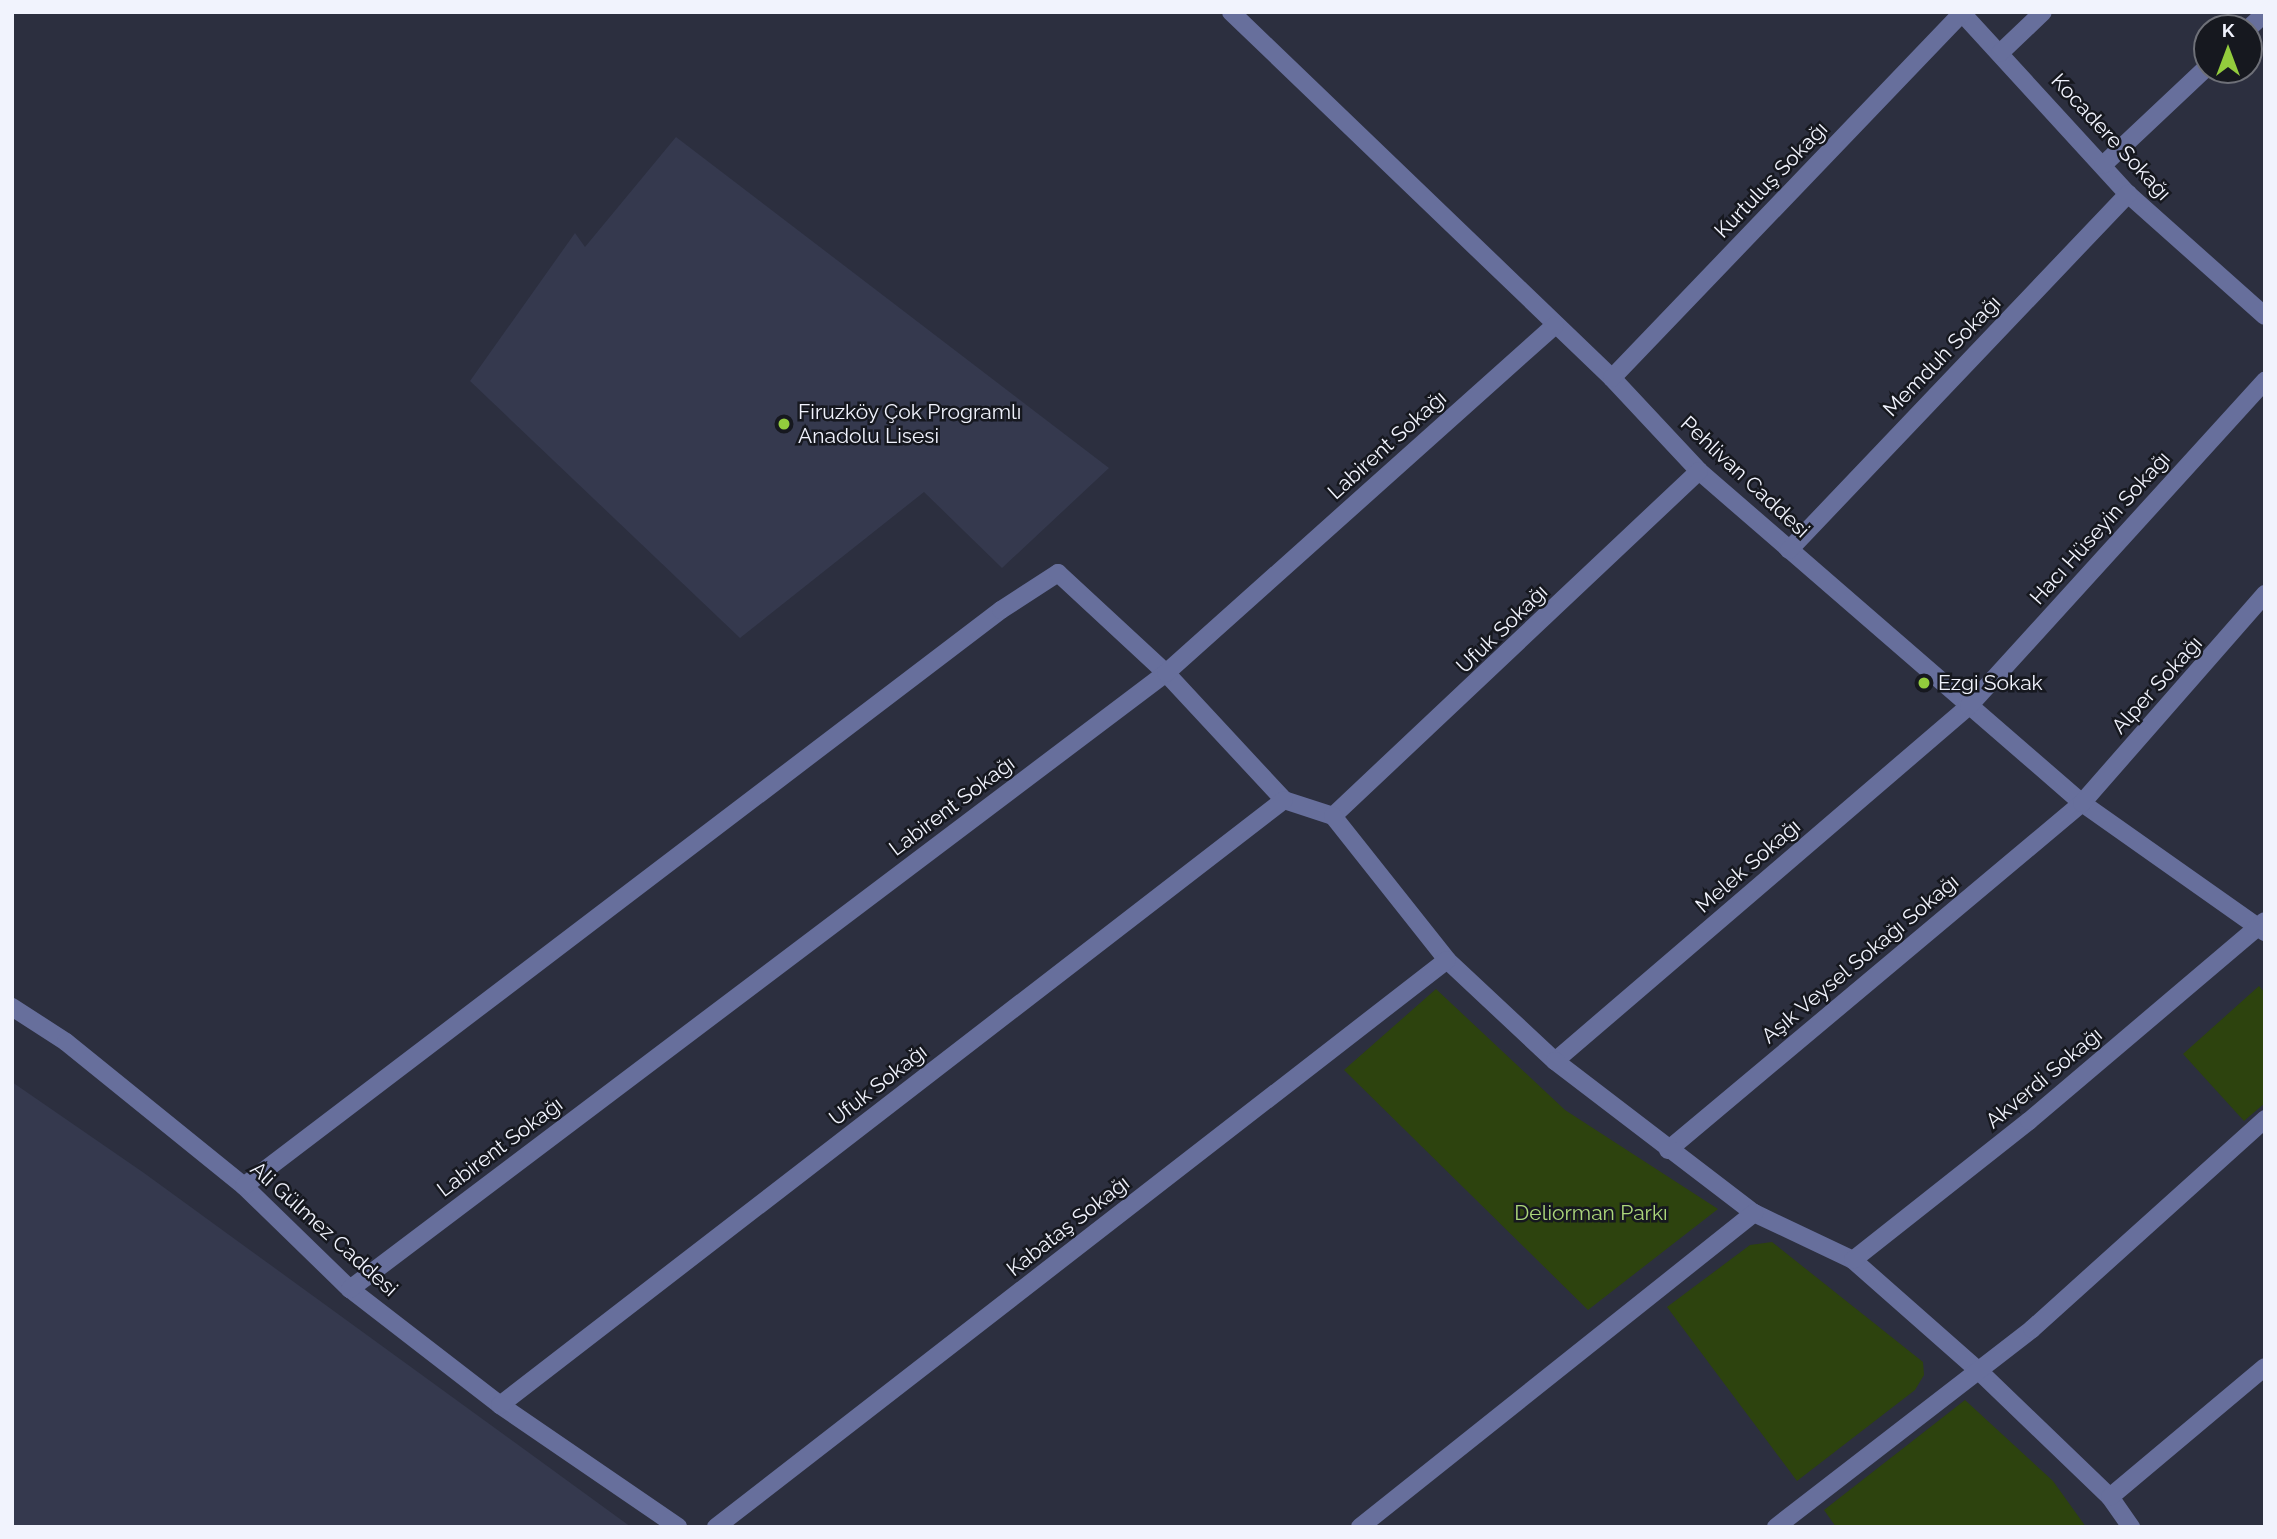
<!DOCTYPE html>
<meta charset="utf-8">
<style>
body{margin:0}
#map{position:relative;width:2277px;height:1539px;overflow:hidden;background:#2c2f3f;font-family:Raleway,sans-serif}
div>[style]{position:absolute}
.built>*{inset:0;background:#35394e}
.green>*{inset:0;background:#2d430e}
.street>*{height:18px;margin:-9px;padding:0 9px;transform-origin:9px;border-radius:9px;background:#676f9c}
.dots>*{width:19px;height:19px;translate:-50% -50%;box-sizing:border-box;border:4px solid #16181f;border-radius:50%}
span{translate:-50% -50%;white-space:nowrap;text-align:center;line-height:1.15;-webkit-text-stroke:5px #16181f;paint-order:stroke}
.street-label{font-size:21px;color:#f1f3fd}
.poi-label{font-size:21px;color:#f1f3fd}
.left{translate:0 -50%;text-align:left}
.park-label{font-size:21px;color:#acd77b}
.frame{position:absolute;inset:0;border:14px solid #f1f3fd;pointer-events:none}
.north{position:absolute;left:2193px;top:14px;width:70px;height:70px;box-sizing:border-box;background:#16181f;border:2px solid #6e7078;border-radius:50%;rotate:0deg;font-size:19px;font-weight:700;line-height:28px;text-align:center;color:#f1f3fd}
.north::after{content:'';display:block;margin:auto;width:24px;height:32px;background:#93cc3d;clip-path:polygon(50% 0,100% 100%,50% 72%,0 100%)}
</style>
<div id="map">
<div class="built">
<i style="clip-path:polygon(676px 137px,1109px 468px,1002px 568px,924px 492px,740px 638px,470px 381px,575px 233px,585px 247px)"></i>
<i style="clip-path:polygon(12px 1082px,144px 1173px,631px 1527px,12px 1527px)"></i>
</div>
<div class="green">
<i style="clip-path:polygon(2259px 986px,2265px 993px,2265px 1103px,2244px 1121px,2183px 1054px)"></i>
<i style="clip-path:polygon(1436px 989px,1565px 1110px,1718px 1209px,1588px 1310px,1344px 1070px)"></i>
<i style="clip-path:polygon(1772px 1242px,1923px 1362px,1924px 1375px,1915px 1390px,1797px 1481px,1667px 1307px,1750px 1245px)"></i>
<i style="clip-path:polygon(1965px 1400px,2053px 1481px,2086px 1527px,1836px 1527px,1824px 1510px)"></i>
</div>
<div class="street">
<i style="left:1231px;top:12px;width:528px;rotate:43.85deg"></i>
<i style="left:1612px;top:378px;width:127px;rotate:46.9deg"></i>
<i style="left:1699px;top:471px;width:507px;rotate:40.92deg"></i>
<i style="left:2082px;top:803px;width:224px;rotate:35.2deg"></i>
<i style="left:1961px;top:12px;width:247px;rotate:47.5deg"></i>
<i style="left:2128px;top:194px;width:183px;rotate:41.7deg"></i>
<i style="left:2249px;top:28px;width:22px;rotate:-43deg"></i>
<i style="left:2000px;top:53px;width:59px;rotate:-43.6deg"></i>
<i style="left:2103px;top:165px;width:143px;rotate:-43.3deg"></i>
<i style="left:1612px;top:378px;width:506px;rotate:-46.2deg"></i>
<i style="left:1789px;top:550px;width:492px;rotate:-46.4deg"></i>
<i style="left:1333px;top:816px;width:503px;rotate:-43.31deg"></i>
<i style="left:12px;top:1007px;width:64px;rotate:32.9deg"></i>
<i style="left:66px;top:1042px;width:229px;rotate:39deg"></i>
<i style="left:244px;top:1186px;width:148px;rotate:44.2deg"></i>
<i style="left:350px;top:1289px;width:190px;rotate:37.7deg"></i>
<i style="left:500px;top:1405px;width:216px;rotate:34.4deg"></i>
<i style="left:1555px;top:1061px;width:545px;rotate:-40.61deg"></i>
<i style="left:1969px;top:706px;width:440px;rotate:-47.7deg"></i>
<i style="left:1668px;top:1150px;width:540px;rotate:-39.97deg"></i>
<i style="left:2082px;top:803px;width:278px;rotate:-48.8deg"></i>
<i style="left:244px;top:1186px;width:951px;rotate:-37.27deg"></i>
<i style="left:1001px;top:610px;width:68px;rotate:-33deg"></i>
<i style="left:1058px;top:573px;width:147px;rotate:42.8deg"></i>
<i style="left:1166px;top:673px;width:173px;rotate:47.1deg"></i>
<i style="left:1284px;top:800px;width:52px;rotate:18.1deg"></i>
<i style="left:1333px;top:816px;width:184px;rotate:51.6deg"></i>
<i style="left:1447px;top:960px;width:148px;rotate:43.1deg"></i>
<i style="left:1555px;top:1061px;width:250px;rotate:37.4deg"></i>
<i style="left:1754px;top:1213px;width:110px;rotate:25.4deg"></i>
<i style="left:1853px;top:1260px;width:169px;rotate:41.4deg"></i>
<i style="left:1980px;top:1372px;width:180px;rotate:43.9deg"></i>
<i style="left:2110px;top:1497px;width:37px;rotate:55deg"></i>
<i style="left:1853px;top:1260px;width:224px;rotate:-38.3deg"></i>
<i style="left:2029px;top:1121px;width:309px;rotate:-40.3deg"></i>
<i style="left:350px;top:1289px;width:1022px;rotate:-37.05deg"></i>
<i style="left:1166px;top:673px;width:521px;rotate:-41.81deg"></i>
<i style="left:500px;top:1405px;width:990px;rotate:-37.66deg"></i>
<i style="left:2110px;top:1497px;width:202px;rotate:-40deg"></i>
<i style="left:716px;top:1527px;width:925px;rotate:-37.8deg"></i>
<i style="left:1360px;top:1527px;width:504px;rotate:-38.55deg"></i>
<i style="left:1776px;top:1527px;width:324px;rotate:-37.7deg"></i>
<i style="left:2032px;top:1329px;width:314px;rotate:-42deg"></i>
</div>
<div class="dots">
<i style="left:784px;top:424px;background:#93cc3d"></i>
<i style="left:1924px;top:683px;background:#93cc3d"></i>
</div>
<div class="street-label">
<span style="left:2111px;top:137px;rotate:47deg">Kocadere Sokağı</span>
<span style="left:1771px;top:180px;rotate:-46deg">Kurtuluş Sokağı</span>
<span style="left:1942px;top:356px;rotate:-46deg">Memduh Sokağı</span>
<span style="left:1387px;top:445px;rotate:-42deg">Labirent Sokağı</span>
<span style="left:1745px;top:477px;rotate:43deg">Pehlivan Caddesi</span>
<span style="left:2100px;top:528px;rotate:-48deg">Hacı Hüseyin Sokağı</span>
<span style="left:1502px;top:629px;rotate:-44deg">Ufuk Sokağı</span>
<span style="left:2157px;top:685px;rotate:-48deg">Alper Sokağı</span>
<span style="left:952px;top:806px;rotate:-37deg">Labirent Sokağı</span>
<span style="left:1748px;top:866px;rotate:-41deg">Melek Sokağı</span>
<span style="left:1860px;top:959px;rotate:-40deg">Aşık Veysel Sokağı Sokağı</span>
<span style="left:2044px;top:1078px;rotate:-40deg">Akverdi Sokağı</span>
<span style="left:878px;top:1085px;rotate:-38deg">Ufuk Sokağı</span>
<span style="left:500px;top:1147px;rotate:-37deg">Labirent Sokağı</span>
<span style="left:1068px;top:1226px;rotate:-38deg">Kabataş Sokağı</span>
<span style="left:324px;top:1229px;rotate:42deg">Ali Gülmez Caddesi</span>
</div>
<div class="poi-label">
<span class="left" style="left:798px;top:424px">Firuzköy Çok Programlı<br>Anadolu Lisesi</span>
<span class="left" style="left:1938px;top:683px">Ezgi Sokak</span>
</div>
<div class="park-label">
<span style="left:1591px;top:1213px">Deliorman Parkı</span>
</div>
<div class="frame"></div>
<div class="north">K</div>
</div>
